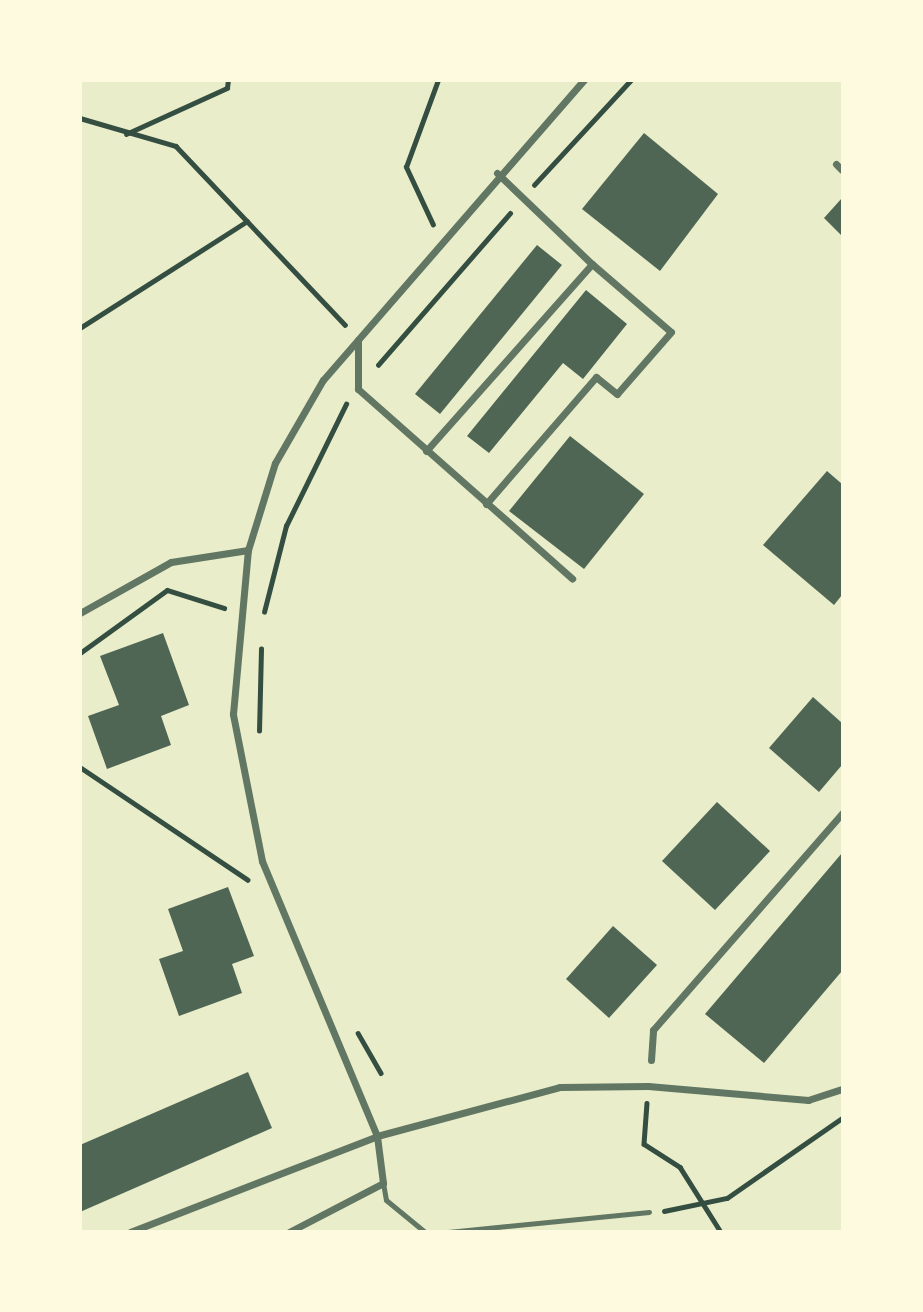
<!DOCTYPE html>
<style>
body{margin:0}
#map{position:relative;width:923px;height:1312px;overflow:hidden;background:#e9edc9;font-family:"Public Sans",sans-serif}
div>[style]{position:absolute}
.building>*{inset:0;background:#4f6655}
.path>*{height:4.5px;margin:-2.25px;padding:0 2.25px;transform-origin:2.25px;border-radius:2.25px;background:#344e41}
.service>*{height:5px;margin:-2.5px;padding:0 2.5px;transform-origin:2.5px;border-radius:2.5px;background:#617663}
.minor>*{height:7px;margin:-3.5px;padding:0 3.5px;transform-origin:3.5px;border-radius:3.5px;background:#617663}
span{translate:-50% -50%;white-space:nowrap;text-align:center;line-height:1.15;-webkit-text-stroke:5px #fefae0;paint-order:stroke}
.frame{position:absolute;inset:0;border:82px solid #fefae0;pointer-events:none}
</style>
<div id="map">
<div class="building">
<i style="clip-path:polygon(644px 133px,718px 194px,660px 271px,582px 209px)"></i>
<i style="clip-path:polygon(842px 198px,842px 236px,824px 218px)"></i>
<i style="clip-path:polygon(537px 245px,562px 265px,440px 414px,415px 394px)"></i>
<i style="clip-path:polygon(586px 290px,627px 324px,583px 379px,563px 363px,489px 453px,467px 436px)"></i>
<i style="clip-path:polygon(570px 436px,644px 494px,584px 569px,509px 511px)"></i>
<i style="clip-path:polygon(827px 471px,842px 484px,842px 595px,834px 605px,763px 545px)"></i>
<i style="clip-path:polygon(163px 633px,189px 705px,161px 716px,171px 745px,107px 769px,88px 716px,119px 705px,100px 656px)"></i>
<i style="clip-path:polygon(813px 697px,842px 723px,842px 765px,819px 792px,769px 748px)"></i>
<i style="clip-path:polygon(717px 802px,770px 851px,715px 910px,662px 861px)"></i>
<i style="clip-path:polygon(842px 853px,842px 971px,764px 1063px,705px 1014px)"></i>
<i style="clip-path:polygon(228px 887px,254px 956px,232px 964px,242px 993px,179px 1016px,159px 959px,183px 951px,168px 909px)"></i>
<i style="clip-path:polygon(613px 926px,657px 965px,609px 1018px,566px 979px)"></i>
<i style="clip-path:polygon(248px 1072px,272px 1128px,80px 1212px,80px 1145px)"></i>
</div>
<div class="path">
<i style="left:80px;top:118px;width:100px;rotate:16.3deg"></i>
<i style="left:176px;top:146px;width:246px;rotate:46.6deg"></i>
<i style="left:126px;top:134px;width:111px;rotate:-24.5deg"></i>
<i style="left:227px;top:88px;width:8px;rotate:-83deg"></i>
<i style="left:534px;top:185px;width:143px;rotate:-47.3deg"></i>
<i style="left:433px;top:225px;width:64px;rotate:-115deg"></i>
<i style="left:406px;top:167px;width:93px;rotate:-69.8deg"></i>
<i style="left:80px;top:328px;width:198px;rotate:-32.6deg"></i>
<i style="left:378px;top:365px;width:201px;rotate:-49deg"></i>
<i style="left:264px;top:612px;width:89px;rotate:-75.7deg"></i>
<i style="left:286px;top:526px;width:136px;rotate:-63.8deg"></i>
<i style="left:80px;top:653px;width:107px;rotate:-35.9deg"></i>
<i style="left:167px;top:590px;width:60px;rotate:17.5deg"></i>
<i style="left:259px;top:731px;width:82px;rotate:-88.6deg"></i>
<i style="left:80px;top:767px;width:202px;rotate:33.9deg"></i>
<i style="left:358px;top:1033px;width:46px;rotate:60.1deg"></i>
<i style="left:647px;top:1103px;width:41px;rotate:94.2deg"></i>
<i style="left:644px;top:1144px;width:43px;rotate:32.6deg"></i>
<i style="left:680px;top:1167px;width:77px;rotate:57.8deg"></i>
<i style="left:664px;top:1211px;width:64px;rotate:-11.7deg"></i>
<i style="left:727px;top:1198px;width:140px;rotate:-34.8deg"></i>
</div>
<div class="service">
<i style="left:383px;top:1183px;width:17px;rotate:80deg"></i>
<i style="left:386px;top:1200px;width:50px;rotate:39.4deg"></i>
<i style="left:448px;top:1232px;width:202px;rotate:-5.7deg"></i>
</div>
<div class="minor">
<i style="left:836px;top:164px;width:8px;rotate:45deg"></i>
<i style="left:497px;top:173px;width:132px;rotate:43.8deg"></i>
<i style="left:358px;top:340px;width:49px;rotate:90deg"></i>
<i style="left:358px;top:389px;width:286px;rotate:41.5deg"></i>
<i style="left:426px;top:451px;width:250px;rotate:-48.4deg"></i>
<i style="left:592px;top:264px;width:104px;rotate:40.7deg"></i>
<i style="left:671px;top:332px;width:82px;rotate:131.1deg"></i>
<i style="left:617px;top:394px;width:27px;rotate:-141deg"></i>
<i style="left:596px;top:377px;width:168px;rotate:130.9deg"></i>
<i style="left:80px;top:613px;width:104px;rotate:-29.3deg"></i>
<i style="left:171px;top:562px;width:78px;rotate:-8.9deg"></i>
<i style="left:651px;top:1060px;width:30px;rotate:-86deg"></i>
<i style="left:653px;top:1030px;width:288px;rotate:-48.9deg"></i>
<i style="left:130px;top:1232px;width:265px;rotate:-21.2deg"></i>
<i style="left:377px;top:1136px;width:189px;rotate:-15deg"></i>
<i style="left:560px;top:1087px;width:88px;rotate:-0.7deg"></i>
<i style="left:648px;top:1086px;width:161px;rotate:5deg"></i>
<i style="left:808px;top:1100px;width:36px;rotate:-18deg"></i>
<i style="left:289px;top:1232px;width:106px;rotate:-27.5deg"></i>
<i style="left:383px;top:1183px;width:47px;rotate:-97.3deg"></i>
<i style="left:377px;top:1136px;width:298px;rotate:-112.7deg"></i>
<i style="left:262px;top:861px;width:150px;rotate:-101.2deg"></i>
<i style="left:233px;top:714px;width:165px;rotate:-84.8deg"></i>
<i style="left:248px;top:550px;width:91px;rotate:-72.8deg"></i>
<i style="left:275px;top:463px;width:96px;rotate:-60deg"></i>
<i style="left:323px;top:380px;width:398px;rotate:-49deg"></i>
</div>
<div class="frame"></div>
</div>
